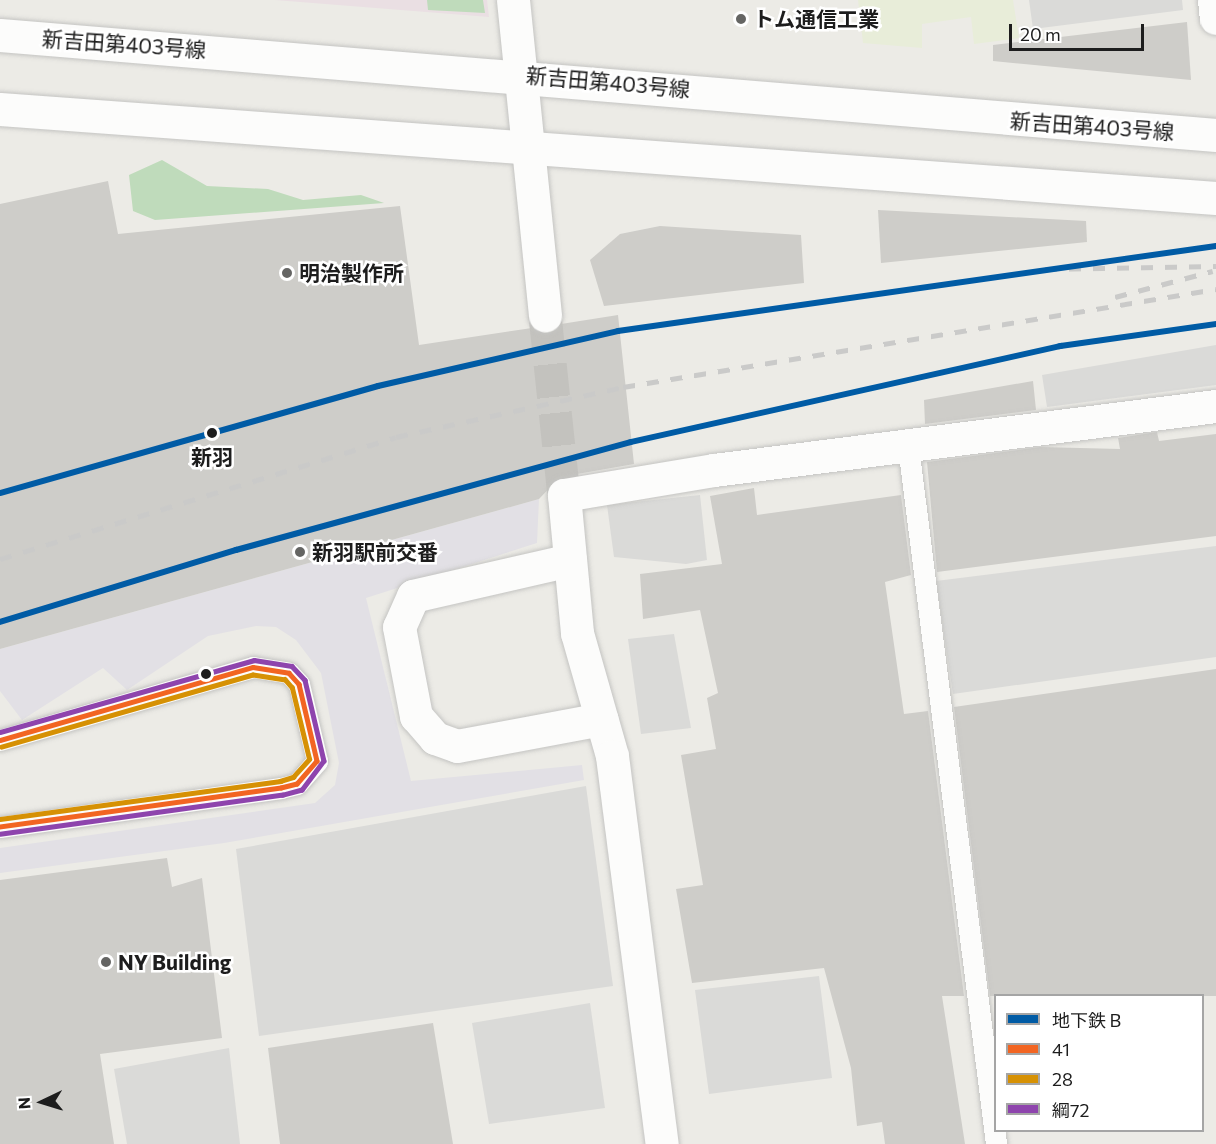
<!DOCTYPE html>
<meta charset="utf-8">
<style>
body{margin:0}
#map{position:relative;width:1216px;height:1144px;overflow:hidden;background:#ecebe6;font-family:Commissioner,"Noto Sans JP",sans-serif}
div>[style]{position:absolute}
.industrial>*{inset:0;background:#eadfe3}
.farmland>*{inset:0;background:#e8edd9}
.forest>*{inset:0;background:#bfdbbb}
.parking>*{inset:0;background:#dadad8}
.plaza>*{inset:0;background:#e2e0e5}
.building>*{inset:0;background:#cecdc9}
.tertiary-tunnel>*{height:33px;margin-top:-16.5px;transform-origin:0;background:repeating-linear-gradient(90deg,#c3c2be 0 33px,transparent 0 49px)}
.roads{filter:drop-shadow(0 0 2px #c4c4c2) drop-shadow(0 0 2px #c4c4c2)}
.service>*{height:21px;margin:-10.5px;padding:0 10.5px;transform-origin:10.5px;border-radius:10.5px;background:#fcfcfb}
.minor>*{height:33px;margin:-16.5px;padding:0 16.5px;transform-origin:16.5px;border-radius:16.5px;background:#fcfcfb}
.tertiary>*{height:33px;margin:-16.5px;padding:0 16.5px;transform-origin:16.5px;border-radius:16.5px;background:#fcfcfb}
.rail>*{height:4.5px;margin-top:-2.25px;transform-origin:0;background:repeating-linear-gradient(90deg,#cacac9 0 12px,transparent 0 24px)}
.bus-1>*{height:4.5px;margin:-2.25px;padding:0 2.25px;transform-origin:2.25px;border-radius:2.25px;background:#f26522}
.bus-2>*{height:4.5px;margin:-2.25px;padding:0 2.25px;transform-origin:2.25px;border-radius:2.25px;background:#d69104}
.bus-3>*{height:4.5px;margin:-2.25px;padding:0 2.25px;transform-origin:2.25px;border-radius:2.25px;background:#8e44ad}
.metro-1>*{height:6px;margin:-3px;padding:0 3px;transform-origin:3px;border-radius:3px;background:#005ba5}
.dots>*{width:16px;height:16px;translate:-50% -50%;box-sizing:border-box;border:3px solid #fff;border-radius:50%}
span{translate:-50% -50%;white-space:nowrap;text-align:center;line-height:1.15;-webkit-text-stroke:5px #fff;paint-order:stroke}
.poi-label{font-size:21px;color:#1d1d1d;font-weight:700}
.left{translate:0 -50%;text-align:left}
.street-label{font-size:21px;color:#1d1d1d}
.stop-label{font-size:21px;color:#1d1d1d;font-weight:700}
.legend{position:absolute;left:994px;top:994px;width:210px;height:138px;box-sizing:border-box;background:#fff;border:2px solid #a5a5a5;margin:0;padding:8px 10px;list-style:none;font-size:18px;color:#1d1d1d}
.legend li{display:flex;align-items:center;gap:12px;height:30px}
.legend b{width:30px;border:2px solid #a5a5a5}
.north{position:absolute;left:12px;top:1072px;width:60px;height:60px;-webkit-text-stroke:4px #fff;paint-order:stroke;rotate:266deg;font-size:16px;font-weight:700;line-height:24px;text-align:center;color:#1d1d1d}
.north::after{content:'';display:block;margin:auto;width:21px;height:27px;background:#1d1d1d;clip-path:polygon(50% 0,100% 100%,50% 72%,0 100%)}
.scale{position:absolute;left:1009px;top:24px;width:135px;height:27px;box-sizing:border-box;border:3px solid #1d1d1d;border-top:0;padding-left:8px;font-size:18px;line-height:21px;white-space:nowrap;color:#1d1d1d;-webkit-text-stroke:4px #fff;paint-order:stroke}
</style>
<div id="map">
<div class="industrial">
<i style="clip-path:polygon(275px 0,487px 0,489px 17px)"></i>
</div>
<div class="farmland">
<i style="clip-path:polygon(858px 0,1013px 0,1019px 38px,974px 44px,971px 17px,922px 24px,922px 48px,863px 43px)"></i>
</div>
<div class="forest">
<i style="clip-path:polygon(427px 0,483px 0,485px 13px,428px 10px)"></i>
<i style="clip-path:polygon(162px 160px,207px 186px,268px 189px,303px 200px,361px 195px,384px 203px,155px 220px,133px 211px,129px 175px)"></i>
</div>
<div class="parking">
<i style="clip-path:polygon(1029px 0,1182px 0,1183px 10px,1033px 29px)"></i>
<i style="clip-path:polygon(1216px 345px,1216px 385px,1047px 407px,1042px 375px)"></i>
<i style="clip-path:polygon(700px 495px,707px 560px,686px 564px,614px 557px,607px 505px)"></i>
<i style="clip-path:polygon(1216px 546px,1216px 657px,953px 694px,936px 581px)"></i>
<i style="clip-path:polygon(674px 634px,691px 728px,641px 734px,628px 639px)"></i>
<i style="clip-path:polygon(586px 786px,613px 986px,259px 1036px,236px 849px)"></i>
<i style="clip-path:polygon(819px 976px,832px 1078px,709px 1094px,695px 990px)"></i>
<i style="clip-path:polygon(590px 1003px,605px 1108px,489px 1124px,472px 1023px)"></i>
<i style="clip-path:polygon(229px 1048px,240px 1144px,127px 1144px,114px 1069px)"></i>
</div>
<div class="plaza">
<i style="clip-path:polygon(539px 499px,537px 543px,366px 598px,411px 781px,582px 765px,584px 780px,224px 843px,0 873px,0 848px,315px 803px,335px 785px,339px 763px,321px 673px,296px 640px,276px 627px,256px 626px,208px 636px,127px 690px,103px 668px,22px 720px,0 691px,0 649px)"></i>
</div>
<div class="building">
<i style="clip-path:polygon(1187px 22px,1191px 80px,993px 61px,993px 45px)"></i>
<i style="clip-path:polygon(108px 181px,118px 234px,400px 206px,419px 345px,532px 328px,547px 334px,561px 324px,618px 315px,634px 464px,560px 477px,539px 499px,0 649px,0 204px)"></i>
<i style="clip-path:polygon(878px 210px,1086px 221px,1087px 242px,881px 263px)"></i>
<i style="clip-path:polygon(660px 226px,801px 235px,804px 283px,604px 306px,590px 260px,620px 234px)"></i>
<i style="clip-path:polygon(1033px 381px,1036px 410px,925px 424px,924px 400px)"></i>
<i style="clip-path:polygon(1157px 432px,1159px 441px,1216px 434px,1216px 536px,937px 572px,927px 462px,1040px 447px,1120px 449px,1118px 438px)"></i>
<i style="clip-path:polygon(754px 488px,757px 515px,901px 495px,911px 575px,885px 582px,904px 714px,928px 711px,964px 996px,942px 996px,965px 1144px,885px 1144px,882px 1122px,857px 1126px,851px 1068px,824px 968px,692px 983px,676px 889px,703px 885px,681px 755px,716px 749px,707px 698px,718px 693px,700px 610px,643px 619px,640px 574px,722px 564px,710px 496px)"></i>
<i style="clip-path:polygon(1216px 669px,1216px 996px,990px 996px,954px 707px)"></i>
<i style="clip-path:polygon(167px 858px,172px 887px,202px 878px,222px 1038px,100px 1054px,114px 1144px,0 1144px,0 880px)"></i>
<i style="clip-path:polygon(433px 1023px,453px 1144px,280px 1144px,268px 1048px)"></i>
</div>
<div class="tertiary-tunnel">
<i style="left:545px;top:315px;width:181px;rotate:84deg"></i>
</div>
<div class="roads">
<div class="service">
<i style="left:908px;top:446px;width:704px;rotate:82.81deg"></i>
<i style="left:0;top:740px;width:263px;rotate:-16.1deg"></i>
<i style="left:253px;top:667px;width:36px;rotate:9deg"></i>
<i style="left:289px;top:673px;width:15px;rotate:48deg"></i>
<i style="left:299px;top:684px;width:79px;rotate:76.8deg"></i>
<i style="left:317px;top:761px;width:30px;rotate:131deg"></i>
<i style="left:297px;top:784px;width:16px;rotate:166deg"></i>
<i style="left:281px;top:788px;width:284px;rotate:172.1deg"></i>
</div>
<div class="minor">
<i style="left:1214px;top:0;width:18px;rotate:84deg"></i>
<i style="left:564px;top:495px;width:152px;rotate:-9.5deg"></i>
<i style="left:714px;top:470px;width:506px;rotate:-7.27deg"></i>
<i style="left:570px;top:560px;width:161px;rotate:167.1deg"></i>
<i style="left:413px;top:596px;width:34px;rotate:114deg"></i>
<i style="left:399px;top:627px;width:91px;rotate:79.2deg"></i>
<i style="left:416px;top:716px;width:29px;rotate:49deg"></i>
<i style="left:435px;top:738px;width:23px;rotate:20deg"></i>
<i style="left:457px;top:746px;width:147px;rotate:-10.6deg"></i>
</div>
<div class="tertiary">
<i style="left:513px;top:0;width:317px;rotate:84.2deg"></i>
<i style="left:0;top:35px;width:1220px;rotate:4.7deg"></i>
<i style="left:0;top:109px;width:1219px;rotate:4.19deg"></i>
<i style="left:564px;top:495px;width:139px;rotate:84.6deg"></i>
<i style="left:577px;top:633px;width:128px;rotate:74.1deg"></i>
<i style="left:612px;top:756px;width:391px;rotate:82.7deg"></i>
</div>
</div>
<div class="rail">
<i style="left:1045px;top:269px;width:171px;rotate:-1deg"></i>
<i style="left:1115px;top:297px;width:101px;rotate:-14.9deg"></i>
<i style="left:0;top:559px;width:414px;rotate:-17.1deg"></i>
<i style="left:396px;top:437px;width:232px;rotate:-12.4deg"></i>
<i style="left:623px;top:387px;width:601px;rotate:-9.38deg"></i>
</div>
<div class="bus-1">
<i style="left:0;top:740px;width:263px;rotate:-16.1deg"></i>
<i style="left:253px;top:667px;width:36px;rotate:9deg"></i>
<i style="left:289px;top:673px;width:15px;rotate:48deg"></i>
<i style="left:299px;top:684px;width:79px;rotate:76.8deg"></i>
<i style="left:317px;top:761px;width:30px;rotate:131deg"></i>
<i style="left:297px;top:784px;width:16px;rotate:166deg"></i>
<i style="left:281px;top:788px;width:284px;rotate:172.1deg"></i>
</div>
<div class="bus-2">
<i style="left:0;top:819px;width:283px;rotate:-7.7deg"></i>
<i style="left:280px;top:781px;width:14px;rotate:-17deg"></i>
<i style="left:293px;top:777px;width:24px;rotate:-48deg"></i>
<i style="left:309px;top:759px;width:73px;rotate:-103.5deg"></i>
<i style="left:292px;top:688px;width:11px;rotate:-131deg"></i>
<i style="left:285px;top:680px;width:32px;rotate:-171deg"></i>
<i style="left:253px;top:675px;width:261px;rotate:164deg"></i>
</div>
<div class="bus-3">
<i style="left:0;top:732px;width:264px;rotate:-15.8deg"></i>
<i style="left:254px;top:660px;width:38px;rotate:9deg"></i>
<i style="left:292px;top:666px;width:19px;rotate:47deg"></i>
<i style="left:305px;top:680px;width:83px;rotate:76.8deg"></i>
<i style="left:324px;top:761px;width:36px;rotate:127deg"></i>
<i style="left:302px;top:790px;width:20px;rotate:165deg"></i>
<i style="left:283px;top:795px;width:285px;rotate:172.1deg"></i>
</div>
<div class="metro-1">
<i style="left:0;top:493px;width:393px;rotate:-15.8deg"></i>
<i style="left:378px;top:386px;width:246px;rotate:-12.9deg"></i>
<i style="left:618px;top:331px;width:604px;rotate:-8.09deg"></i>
<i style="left:0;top:622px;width:247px;rotate:-17deg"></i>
<i style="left:236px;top:550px;width:409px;rotate:-15.3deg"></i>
<i style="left:631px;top:442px;width:440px;rotate:-12.6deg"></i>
<i style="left:1060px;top:346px;width:158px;rotate:-8deg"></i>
</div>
<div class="dots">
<i style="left:741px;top:19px;background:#656563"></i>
<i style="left:287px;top:273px;background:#656563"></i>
<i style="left:212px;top:433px;background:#1d1d1d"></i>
<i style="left:300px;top:552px;background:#656563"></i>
<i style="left:206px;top:674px;background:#1d1d1d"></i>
<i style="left:106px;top:962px;background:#656563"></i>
</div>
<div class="poi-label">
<span class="left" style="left:753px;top:19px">トム通信工業</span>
<span class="left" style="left:299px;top:273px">明治製作所</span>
<span class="left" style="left:312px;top:552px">新羽駅前交番</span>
<span class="left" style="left:118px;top:962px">NY Building</span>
</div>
<div class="street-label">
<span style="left:124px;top:44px;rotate:4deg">新吉田第403号線</span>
<span style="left:608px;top:82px;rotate:5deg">新吉田第403号線</span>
<span style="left:1092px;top:126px;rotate:4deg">新吉田第403号線</span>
</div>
<div class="stop-label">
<span style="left:212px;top:457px">新羽</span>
</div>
<ul class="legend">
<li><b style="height:8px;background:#005ba5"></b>地下鉄 B</li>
<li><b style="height:8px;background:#f26522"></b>41</li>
<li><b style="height:8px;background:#d69104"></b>28</li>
<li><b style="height:8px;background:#8e44ad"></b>綱72</li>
</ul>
<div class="north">N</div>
<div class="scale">20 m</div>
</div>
